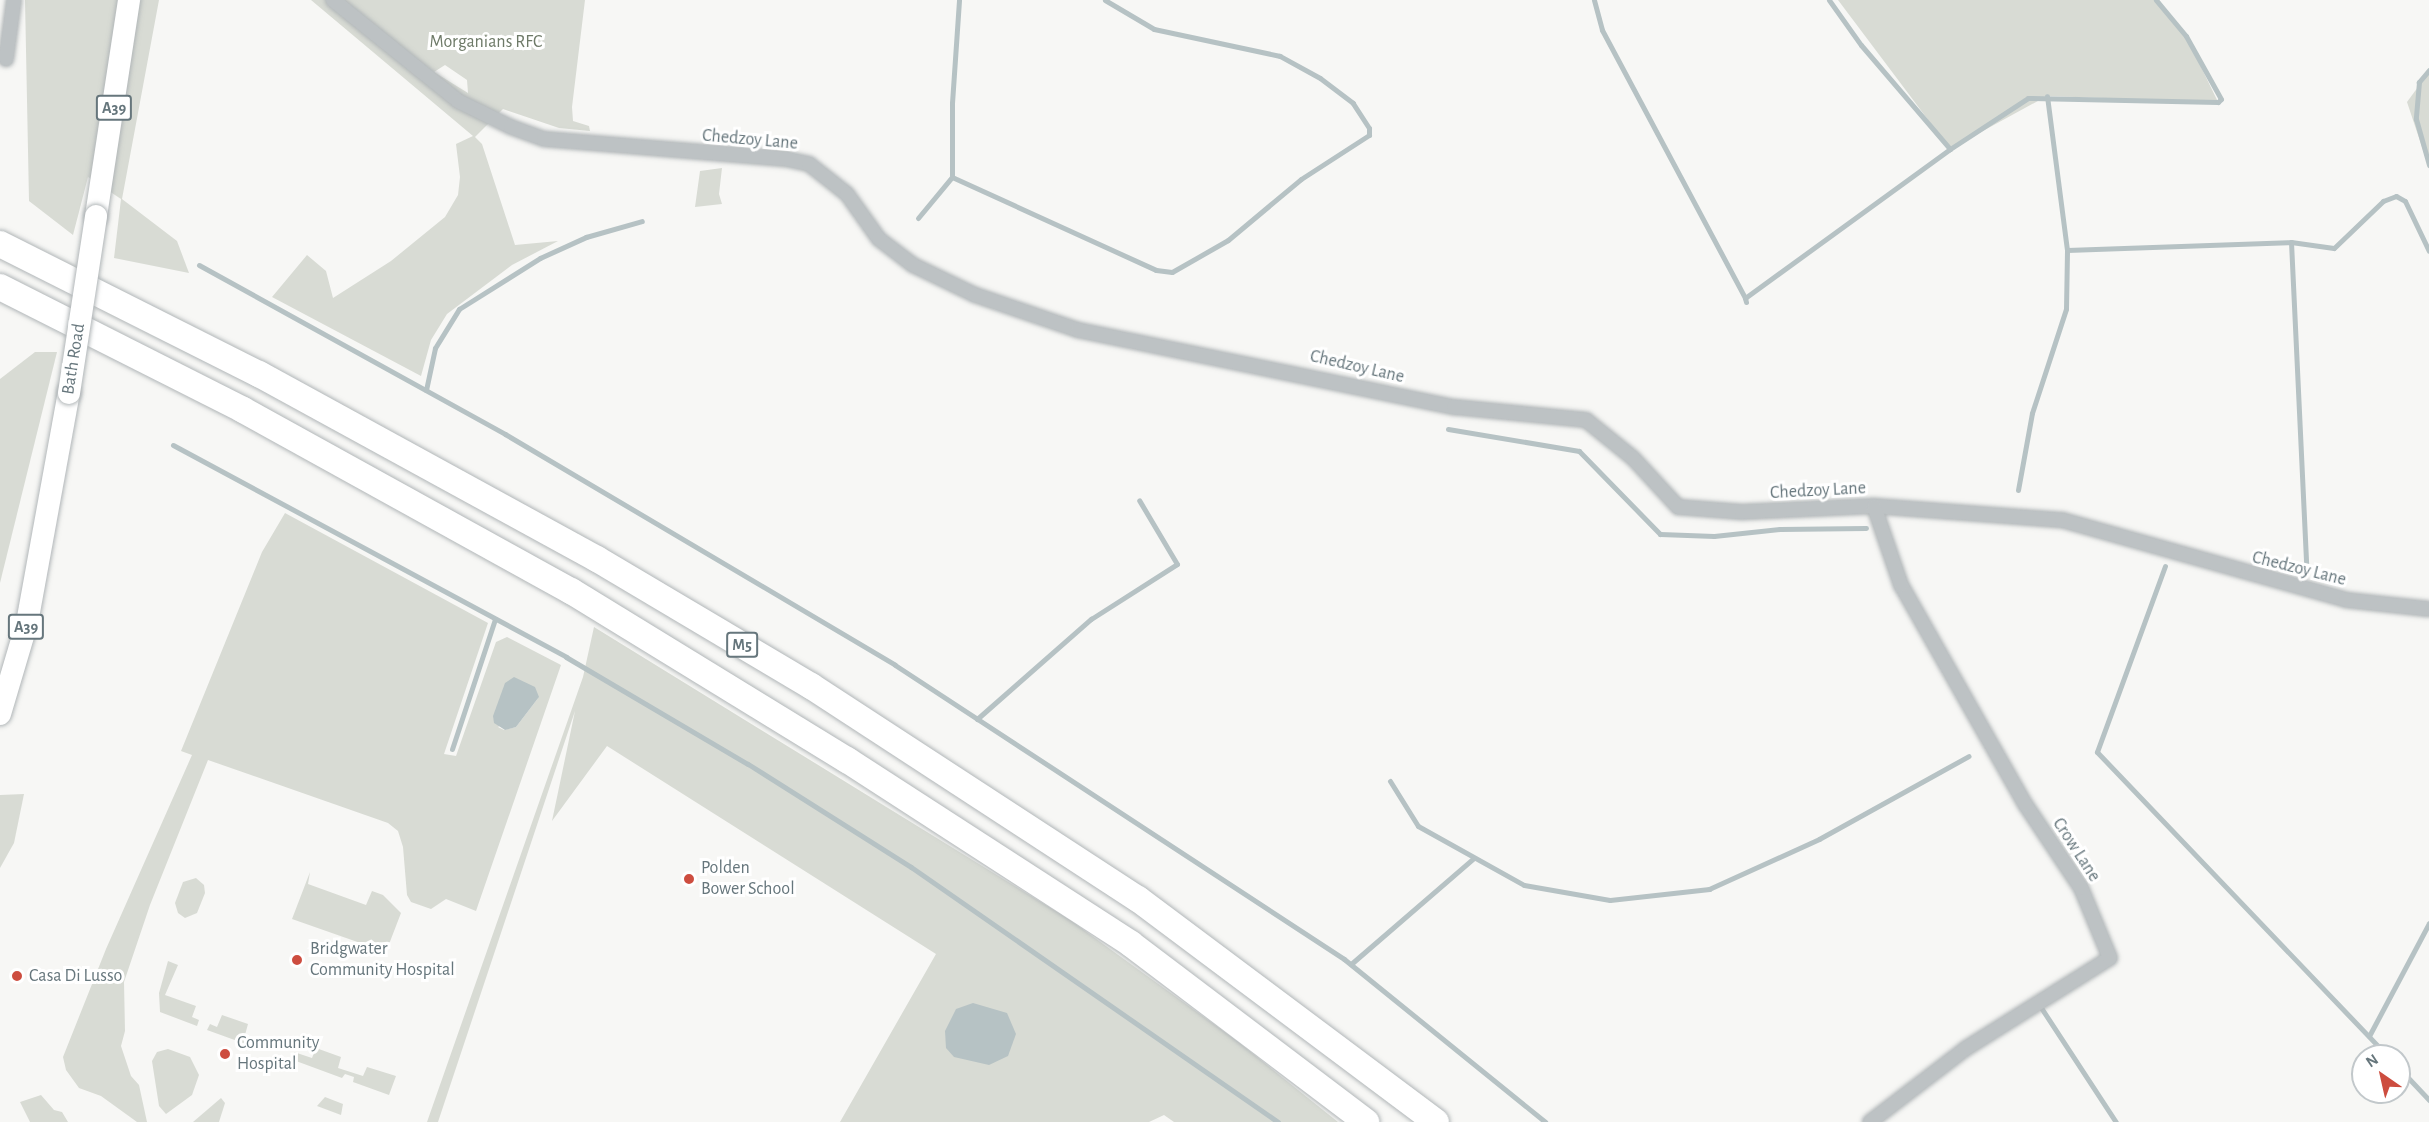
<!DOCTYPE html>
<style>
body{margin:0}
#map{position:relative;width:2429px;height:1122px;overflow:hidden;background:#f7f7f5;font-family:"Alegreya Sans",sans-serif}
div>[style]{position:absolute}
.green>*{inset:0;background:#d8dbd4}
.water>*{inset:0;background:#b6c2c4}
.stream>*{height:5px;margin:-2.5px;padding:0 2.5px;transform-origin:2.5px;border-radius:2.5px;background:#b6c2c4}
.roads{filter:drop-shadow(0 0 2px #b1b6b8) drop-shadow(0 0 2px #b1b6b8)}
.street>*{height:14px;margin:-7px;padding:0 7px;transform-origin:7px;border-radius:7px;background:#bdc2c4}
.primary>*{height:22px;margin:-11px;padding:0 11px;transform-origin:11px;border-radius:11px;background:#fff}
.highway>*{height:26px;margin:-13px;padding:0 13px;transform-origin:13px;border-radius:13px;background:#fff}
.bridges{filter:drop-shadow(0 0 2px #b1b6b8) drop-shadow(0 0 2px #b1b6b8)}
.primary-bridge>*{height:22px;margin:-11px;padding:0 11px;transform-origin:11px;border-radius:11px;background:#fff}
.dots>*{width:16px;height:16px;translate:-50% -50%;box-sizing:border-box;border:3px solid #fff;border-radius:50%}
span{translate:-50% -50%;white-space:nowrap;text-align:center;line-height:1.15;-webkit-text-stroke:6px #fff;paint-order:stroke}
.shield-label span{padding:2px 4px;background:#fff;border:2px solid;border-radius:4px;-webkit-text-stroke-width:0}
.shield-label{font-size:16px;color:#66767c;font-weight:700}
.park-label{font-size:18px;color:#6e7a68}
.street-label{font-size:18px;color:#66767c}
.poi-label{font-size:18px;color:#66767c}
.left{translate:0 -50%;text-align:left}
.north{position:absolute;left:2351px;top:1044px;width:60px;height:60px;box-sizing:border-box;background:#fff;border:2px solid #c2c8cb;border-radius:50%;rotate:326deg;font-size:16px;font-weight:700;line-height:24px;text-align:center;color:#66767c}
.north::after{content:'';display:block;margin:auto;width:21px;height:27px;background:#cd4d3f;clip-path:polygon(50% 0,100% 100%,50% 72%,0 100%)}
</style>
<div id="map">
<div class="green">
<i style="clip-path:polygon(25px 0,159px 0,122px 199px,177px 241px,189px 273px,114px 258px,121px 199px,88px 177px,73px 235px,29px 201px)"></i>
<i style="clip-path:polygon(evenodd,311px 0,585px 0,572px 107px,573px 121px,589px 126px,590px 131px,559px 128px,503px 109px,475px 137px,482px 144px,515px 245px,558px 241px,512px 265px,447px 314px,431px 340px,421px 376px,272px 297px,307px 255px,326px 271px,333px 298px,391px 261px,445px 217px,458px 195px,460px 177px,456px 144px,473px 136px,311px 0,445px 65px,467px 80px,468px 93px,434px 72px,445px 65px)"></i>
<i style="clip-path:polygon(1838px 0,2159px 0,2186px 36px,2218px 102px,2047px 96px,1950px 149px)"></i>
<i style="clip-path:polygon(2429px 72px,2429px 168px,2407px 102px)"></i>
<i style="clip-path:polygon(722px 168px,719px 194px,722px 204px,695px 207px,700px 171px)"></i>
<i style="clip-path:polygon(35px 352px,57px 352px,0 583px,0 379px)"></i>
<i style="clip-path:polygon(evenodd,285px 513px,488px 623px,444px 754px,456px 756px,496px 642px,507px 637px,561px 665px,476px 911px,446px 899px,431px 909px,411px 902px,407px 895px,403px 847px,398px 831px,388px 823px,208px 760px,150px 905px,124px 982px,125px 1031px,121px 1046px,131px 1076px,139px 1085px,147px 1122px,137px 1122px,101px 1096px,79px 1088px,66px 1070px,63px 1057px,106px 949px,192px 755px,181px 751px,262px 552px,285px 513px,539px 697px,516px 727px,504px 730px,498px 727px,539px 697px)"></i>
<i style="clip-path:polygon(594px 627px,1070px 920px,1237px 1041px,1338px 1122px,1174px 1122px,1164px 1115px,1149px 1122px,840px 1122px,936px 954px,607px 746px,552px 821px,575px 711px,438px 1122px,427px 1122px,583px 677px)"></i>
<i style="clip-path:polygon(24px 794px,14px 843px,0 868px,0 795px)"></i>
<i style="clip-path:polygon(310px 872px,308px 884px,366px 905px,372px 891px,383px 895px,401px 913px,386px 952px,292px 919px)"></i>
<i style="clip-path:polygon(196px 878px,204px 885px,205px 893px,197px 913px,185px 918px,178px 913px,175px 903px,183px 882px)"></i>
<i style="clip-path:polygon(168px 961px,178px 965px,165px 995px,196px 1006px,192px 1017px,199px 1020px,197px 1026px,160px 1012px,159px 993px)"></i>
<i style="clip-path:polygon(222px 1015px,248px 1024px,245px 1035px,261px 1041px,254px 1047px,207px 1030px,210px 1024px,217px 1027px)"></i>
<i style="clip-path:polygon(316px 1048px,341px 1057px,338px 1068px,363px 1076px,367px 1067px,396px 1076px,389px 1095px,353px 1082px,354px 1077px,345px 1074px,342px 1078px,296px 1061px,294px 1052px,312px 1058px)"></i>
<i style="clip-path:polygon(168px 1049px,190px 1057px,199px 1075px,192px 1095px,166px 1114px,159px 1106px,152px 1061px,157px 1052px)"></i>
<i style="clip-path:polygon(41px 1095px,54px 1110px,62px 1112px,68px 1122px,30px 1122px,20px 1102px)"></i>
<i style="clip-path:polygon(325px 1097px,343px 1104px,341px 1115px,317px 1106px)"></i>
<i style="clip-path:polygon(221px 1098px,225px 1103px,219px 1122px,193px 1122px)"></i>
</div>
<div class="water">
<i style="clip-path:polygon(514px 677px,535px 687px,539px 697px,516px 727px,505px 730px,494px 723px,493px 716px,505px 683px)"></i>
<i style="clip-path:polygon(973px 1003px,1007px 1013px,1016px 1034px,1008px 1056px,989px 1065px,954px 1057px,946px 1048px,945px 1031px,956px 1009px)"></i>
</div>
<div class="stream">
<i style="left:1594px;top:0;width:31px;rotate:75deg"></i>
<i style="left:1602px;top:30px;width:304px;rotate:61.9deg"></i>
<i style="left:1829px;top:0;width:55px;rotate:54.6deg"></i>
<i style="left:1861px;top:45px;width:137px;rotate:49.4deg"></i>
<i style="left:2429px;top:70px;width:16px;rotate:130deg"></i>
<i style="left:2419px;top:82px;width:37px;rotate:95deg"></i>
<i style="left:2416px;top:119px;width:48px;rotate:74.2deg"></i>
<i style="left:952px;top:177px;width:224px;rotate:24.5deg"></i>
<i style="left:1156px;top:270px;width:16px;rotate:7deg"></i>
<i style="left:1172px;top:272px;width:64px;rotate:-29.7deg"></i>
<i style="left:1228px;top:240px;width:95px;rotate:-39.9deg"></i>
<i style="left:1301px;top:179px;width:81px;rotate:-32.9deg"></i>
<i style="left:1369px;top:135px;width:7px;rotate:-90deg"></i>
<i style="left:1369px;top:128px;width:30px;rotate:-123deg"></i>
<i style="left:1353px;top:103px;width:41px;rotate:-142.9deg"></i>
<i style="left:1320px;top:78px;width:46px;rotate:-151.2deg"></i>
<i style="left:1280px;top:56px;width:129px;rotate:-167.9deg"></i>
<i style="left:1154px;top:29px;width:57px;rotate:-149.4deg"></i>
<i style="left:918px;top:218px;width:53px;rotate:-50.3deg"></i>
<i style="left:952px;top:177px;width:74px;rotate:-90deg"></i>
<i style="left:952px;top:103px;width:103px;rotate:-86.1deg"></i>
<i style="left:2291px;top:242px;width:322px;rotate:87.3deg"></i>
<i style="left:2067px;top:250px;width:224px;rotate:-2deg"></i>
<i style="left:2291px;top:242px;width:43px;rotate:7.9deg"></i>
<i style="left:2334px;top:248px;width:68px;rotate:-43.8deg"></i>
<i style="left:2383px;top:201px;width:14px;rotate:-21deg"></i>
<i style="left:2396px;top:196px;width:10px;rotate:29deg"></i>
<i style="left:2405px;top:201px;width:55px;rotate:64.4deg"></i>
<i style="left:199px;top:265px;width:350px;rotate:28.9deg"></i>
<i style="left:505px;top:434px;width:453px;rotate:30.6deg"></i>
<i style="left:895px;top:665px;width:537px;rotate:33.22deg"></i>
<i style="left:1344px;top:959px;width:259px;rotate:39deg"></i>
<i style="left:1746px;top:302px;width:4px;rotate:-104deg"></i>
<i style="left:1745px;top:298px;width:253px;rotate:-36deg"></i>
<i style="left:1950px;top:149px;width:93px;rotate:-33.2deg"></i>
<i style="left:2028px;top:98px;width:190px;rotate:1.2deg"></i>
<i style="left:2218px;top:102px;width:4px;rotate:-45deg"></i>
<i style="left:2221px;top:99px;width:72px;rotate:-119.1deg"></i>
<i style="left:2186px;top:36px;width:47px;rotate:-129.8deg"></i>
<i style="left:426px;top:390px;width:43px;rotate:-77.9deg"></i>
<i style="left:435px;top:348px;width:46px;rotate:-58.4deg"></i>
<i style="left:459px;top:309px;width:96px;rotate:-32.2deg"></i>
<i style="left:540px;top:258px;width:51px;rotate:-24.5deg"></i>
<i style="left:586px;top:237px;width:58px;rotate:-15.9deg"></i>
<i style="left:1448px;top:429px;width:133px;rotate:9.5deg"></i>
<i style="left:1579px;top:451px;width:116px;rotate:45.7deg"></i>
<i style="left:1660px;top:534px;width:54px;rotate:2.1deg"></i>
<i style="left:1714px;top:536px;width:66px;rotate:-6.1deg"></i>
<i style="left:1780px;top:529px;width:86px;rotate:-0.7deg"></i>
<i style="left:173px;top:445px;width:447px;rotate:28.3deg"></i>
<i style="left:566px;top:657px;width:211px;rotate:30.5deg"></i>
<i style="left:748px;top:764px;width:193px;rotate:32.3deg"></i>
<i style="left:911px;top:867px;width:447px;rotate:34.8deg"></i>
<i style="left:2018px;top:490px;width:78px;rotate:-79.7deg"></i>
<i style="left:2032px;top:413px;width:109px;rotate:-71.9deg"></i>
<i style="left:2066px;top:309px;width:59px;rotate:-89deg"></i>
<i style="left:2067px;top:250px;width:155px;rotate:-97.4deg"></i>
<i style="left:2165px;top:566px;width:198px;rotate:110.1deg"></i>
<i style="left:2097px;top:752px;width:421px;rotate:46.3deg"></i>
<i style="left:977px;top:719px;width:152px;rotate:-41.3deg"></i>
<i style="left:1091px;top:619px;width:102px;rotate:-32.6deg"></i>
<i style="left:1177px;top:564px;width:74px;rotate:-120.7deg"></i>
<i style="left:452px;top:749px;width:137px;rotate:-71.7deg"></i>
<i style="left:1390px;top:781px;width:53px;rotate:58.1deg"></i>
<i style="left:1418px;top:826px;width:121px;rotate:29.1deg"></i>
<i style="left:1524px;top:885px;width:87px;rotate:9.9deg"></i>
<i style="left:1610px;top:900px;width:100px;rotate:-6.3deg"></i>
<i style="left:1709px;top:889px;width:121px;rotate:-24.4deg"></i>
<i style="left:1819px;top:839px;width:171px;rotate:-29deg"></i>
<i style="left:1351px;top:964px;width:162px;rotate:-40.8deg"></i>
<i style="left:2038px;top:1003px;width:142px;rotate:56.8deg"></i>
<i style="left:2369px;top:1036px;width:128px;rotate:-62deg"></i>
<i style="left:2399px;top:1068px;width:44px;rotate:46.8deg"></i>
</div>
<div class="roads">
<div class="street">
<i style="left:333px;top:0;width:161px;rotate:38.9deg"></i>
<i style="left:458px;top:101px;width:59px;rotate:26.1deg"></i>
<i style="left:511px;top:127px;width:35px;rotate:20deg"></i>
<i style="left:544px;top:139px;width:243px;rotate:4.7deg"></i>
<i style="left:786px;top:159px;width:24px;rotate:12deg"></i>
<i style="left:809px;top:164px;width:48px;rotate:38.3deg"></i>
<i style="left:847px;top:194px;width:55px;rotate:54.6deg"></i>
<i style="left:879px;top:239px;width:43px;rotate:37.4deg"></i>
<i style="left:913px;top:265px;width:69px;rotate:25.8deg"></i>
<i style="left:975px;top:295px;width:109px;rotate:18.8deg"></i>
<i style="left:1078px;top:330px;width:384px;rotate:11.6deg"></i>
<i style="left:1454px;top:407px;width:133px;rotate:5.6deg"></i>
<i style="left:1586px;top:420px;width:60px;rotate:39deg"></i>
<i style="left:1633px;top:458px;width:67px;rotate:47.4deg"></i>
<i style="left:1678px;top:507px;width:64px;rotate:4.5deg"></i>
<i style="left:1742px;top:512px;width:132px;rotate:-2.6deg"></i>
<i style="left:1874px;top:506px;width:189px;rotate:4.3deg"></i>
<i style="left:2062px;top:520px;width:295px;rotate:15.7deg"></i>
<i style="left:2346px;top:600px;width:83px;rotate:6.2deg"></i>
<i style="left:6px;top:59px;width:60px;rotate:-82.3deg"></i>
<i style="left:1870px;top:1122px;width:120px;rotate:-37.5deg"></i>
<i style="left:1965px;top:1049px;width:171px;rotate:-32.1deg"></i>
<i style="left:2110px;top:958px;width:76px;rotate:-112.5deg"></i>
<i style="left:2081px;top:888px;width:101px;rotate:-123.7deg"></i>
<i style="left:2025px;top:804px;width:252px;rotate:-119.5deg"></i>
<i style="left:1901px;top:585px;width:83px;rotate:-108.9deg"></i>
</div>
<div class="primary">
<i style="left:96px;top:216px;width:219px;rotate:-81.3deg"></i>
<i style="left:0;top:714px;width:95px;rotate:-73.5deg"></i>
<i style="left:27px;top:623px;width:234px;rotate:-79.7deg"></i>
</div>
<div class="highway">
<i style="left:0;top:244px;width:290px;rotate:26.7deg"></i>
<i style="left:259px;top:374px;width:385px;rotate:28.7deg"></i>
<i style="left:597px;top:559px;width:249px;rotate:30.7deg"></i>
<i style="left:811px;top:686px;width:390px;rotate:33.1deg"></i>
<i style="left:1138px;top:899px;width:372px;rotate:36.8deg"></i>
<i style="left:0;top:287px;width:272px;rotate:26.8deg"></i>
<i style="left:243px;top:410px;width:375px;rotate:28.9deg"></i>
<i style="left:571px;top:591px;width:324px;rotate:31.5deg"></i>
<i style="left:847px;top:760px;width:338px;rotate:32.9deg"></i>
<i style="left:1131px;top:944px;width:295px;rotate:37.1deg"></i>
</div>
</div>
<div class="bridges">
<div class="primary-bridge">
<i style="left:69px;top:393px;width:179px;rotate:-81.3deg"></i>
</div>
</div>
<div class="dots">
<i style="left:689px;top:879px;background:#cd4d3f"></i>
<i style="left:297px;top:960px;background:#cd4d3f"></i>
<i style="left:17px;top:976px;background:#cd4d3f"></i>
<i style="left:225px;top:1054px;background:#cd4d3f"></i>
</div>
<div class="shield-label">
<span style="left:114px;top:108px">A39</span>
<span style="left:26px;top:627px">A39</span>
<span style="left:742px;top:645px">M5</span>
</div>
<div class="park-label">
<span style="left:486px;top:42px">Morganians RFC</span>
</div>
<div class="street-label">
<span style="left:750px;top:140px;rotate:5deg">Chedzoy Lane</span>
<span style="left:74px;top:359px;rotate:-81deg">Bath Road</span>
<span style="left:1357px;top:367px;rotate:13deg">Chedzoy Lane</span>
<span style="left:1818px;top:491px;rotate:-3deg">Chedzoy Lane</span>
<span style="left:2299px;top:569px;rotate:14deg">Chedzoy Lane</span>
<span style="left:2076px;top:850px;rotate:57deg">Crow Lane</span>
</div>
<div class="poi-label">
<span class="left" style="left:701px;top:879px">Polden<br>Bower School</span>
<span class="left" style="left:310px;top:960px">Bridgwater<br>Community Hospital</span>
<span class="left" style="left:29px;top:976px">Casa Di Lusso</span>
<span class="left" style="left:237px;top:1054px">Community<br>Hospital</span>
</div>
<div class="north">N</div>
</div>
